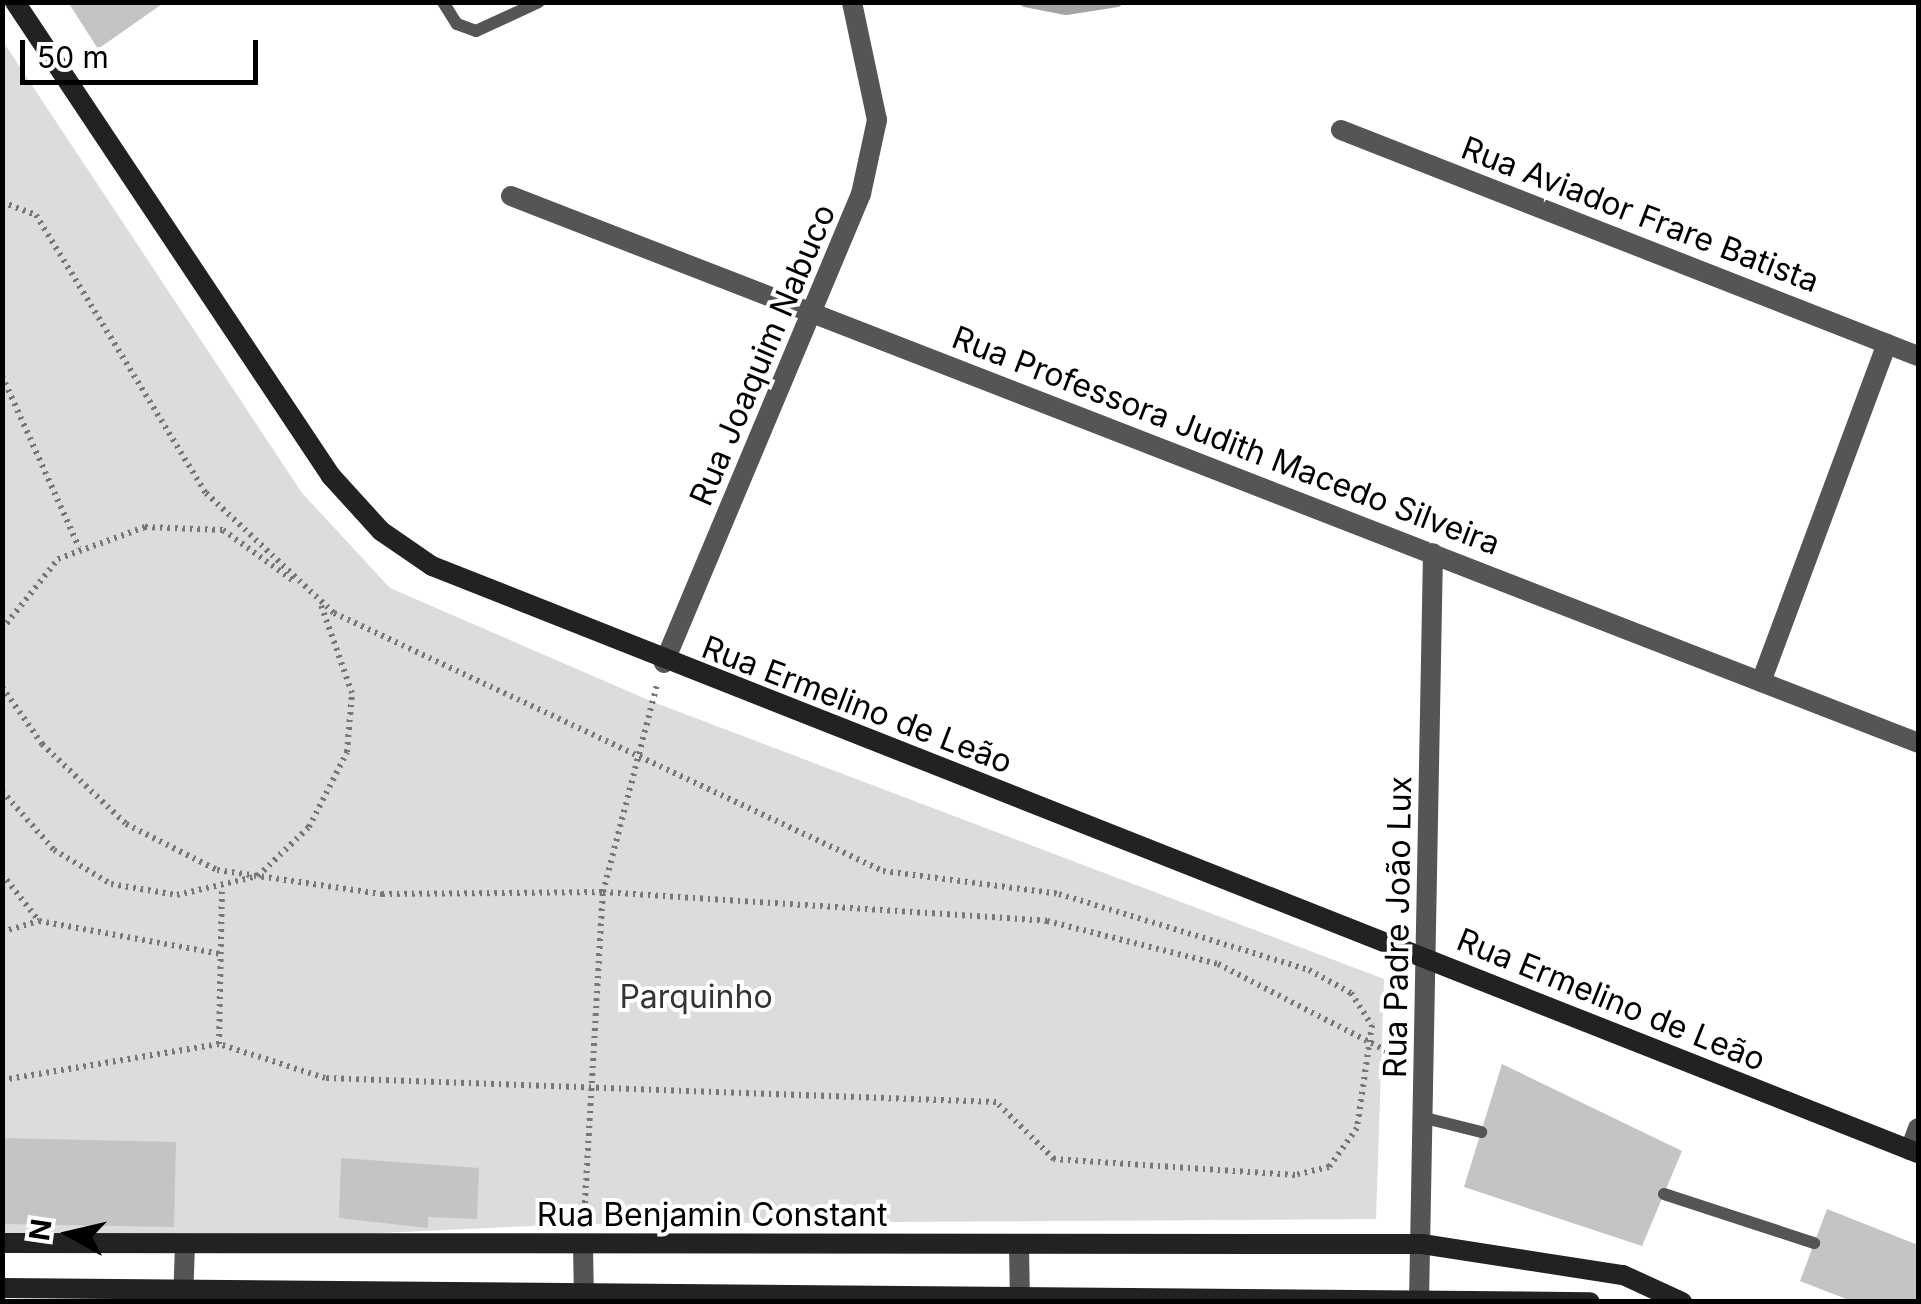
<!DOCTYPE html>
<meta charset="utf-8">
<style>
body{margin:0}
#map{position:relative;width:1921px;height:1304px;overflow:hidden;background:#fff;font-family:Inter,sans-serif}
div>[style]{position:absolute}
.green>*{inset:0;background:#dcdcdc}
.stream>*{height:10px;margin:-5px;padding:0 5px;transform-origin:5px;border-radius:5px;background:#a3a3a3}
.building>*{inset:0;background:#c4c4c4}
.path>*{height:6px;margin-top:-3px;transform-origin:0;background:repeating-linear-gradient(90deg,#777 0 2.5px,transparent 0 7.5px)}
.lane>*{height:12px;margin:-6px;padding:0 6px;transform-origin:6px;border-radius:6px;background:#555}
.street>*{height:20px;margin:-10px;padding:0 10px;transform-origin:10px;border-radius:10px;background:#555}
.secondary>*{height:20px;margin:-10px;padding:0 10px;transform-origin:10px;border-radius:10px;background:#222}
span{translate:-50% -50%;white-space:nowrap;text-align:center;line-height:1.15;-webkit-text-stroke:8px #fff;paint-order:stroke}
.street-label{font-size:32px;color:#000}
.park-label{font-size:32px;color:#333}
.frame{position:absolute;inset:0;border:5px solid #000;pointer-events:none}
.north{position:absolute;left:20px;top:1184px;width:100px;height:100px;-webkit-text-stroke:8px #fff;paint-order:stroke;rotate:278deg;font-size:28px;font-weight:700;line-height:40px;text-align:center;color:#000}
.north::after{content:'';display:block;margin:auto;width:35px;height:45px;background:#000;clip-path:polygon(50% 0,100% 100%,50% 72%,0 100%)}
.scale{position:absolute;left:20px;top:40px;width:238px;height:45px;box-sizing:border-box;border:5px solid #000;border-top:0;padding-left:12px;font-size:30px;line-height:35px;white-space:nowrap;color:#000;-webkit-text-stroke:8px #fff;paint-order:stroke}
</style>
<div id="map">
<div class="green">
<i style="clip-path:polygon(2px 40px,302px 493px,390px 588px,653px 702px,1384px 979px,1376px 1219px,574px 1224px,189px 1242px,3px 1234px)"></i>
</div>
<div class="stream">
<i style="left:1025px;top:2px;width:42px;rotate:11deg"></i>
<i style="left:1066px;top:10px;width:52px;rotate:-8.9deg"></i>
</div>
<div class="building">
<i style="clip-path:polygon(68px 2px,165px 2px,98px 49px)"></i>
<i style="clip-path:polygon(1502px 1064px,1682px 1151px,1642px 1246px,1464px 1187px)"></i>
<i style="clip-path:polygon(2px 1138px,176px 1142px,174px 1227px,2px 1224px)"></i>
<i style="clip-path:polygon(341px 1158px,479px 1168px,477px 1219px,428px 1217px,428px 1228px,339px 1218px)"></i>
<i style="clip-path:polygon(1827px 1209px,1918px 1245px,1918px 1302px,1854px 1302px,1800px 1281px)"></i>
</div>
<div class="path">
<i style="left:2px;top:202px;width:36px;rotate:21deg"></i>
<i style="left:36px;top:215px;width:326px;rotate:58.6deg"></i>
<i style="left:206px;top:493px;width:175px;rotate:43.2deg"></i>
<i style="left:334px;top:613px;width:607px;rotate:25.17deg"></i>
<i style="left:883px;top:871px;width:177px;rotate:7.4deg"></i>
<i style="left:1059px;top:894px;width:261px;rotate:16.9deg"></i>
<i style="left:1309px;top:970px;width:48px;rotate:28.7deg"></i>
<i style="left:1351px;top:993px;width:38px;rotate:57deg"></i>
<i style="left:1372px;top:1025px;width:104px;rotate:98.3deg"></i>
<i style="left:1357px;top:1128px;width:48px;rotate:125.7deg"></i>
<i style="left:1329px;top:1167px;width:35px;rotate:167deg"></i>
<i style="left:1295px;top:1175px;width:242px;rotate:-176.2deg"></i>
<i style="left:1054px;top:1159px;width:81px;rotate:-135.5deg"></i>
<i style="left:996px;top:1102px;width:671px;rotate:-177.95deg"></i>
<i style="left:325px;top:1078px;width:111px;rotate:-162.2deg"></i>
<i style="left:219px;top:1044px;width:220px;rotate:170.6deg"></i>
<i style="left:2px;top:376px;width:188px;rotate:65.8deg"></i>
<i style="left:2px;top:629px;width:90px;rotate:-51.3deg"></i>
<i style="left:58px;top:559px;width:93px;rotate:-20.2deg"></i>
<i style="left:145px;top:527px;width:78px;rotate:2.2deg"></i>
<i style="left:223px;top:530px;width:89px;rotate:35.8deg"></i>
<i style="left:2px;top:687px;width:70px;rotate:54.9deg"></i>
<i style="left:42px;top:744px;width:116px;rotate:43.6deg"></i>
<i style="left:126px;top:824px;width:102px;rotate:26.8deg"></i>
<i style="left:217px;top:870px;width:167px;rotate:8.3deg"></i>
<i style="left:382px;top:894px;width:221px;rotate:-0.5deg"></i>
<i style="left:603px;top:892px;width:445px;rotate:3.7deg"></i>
<i style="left:1047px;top:921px;width:176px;rotate:14.1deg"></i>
<i style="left:1218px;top:964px;width:207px;rotate:27.3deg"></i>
<i style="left:2px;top:791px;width:79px;rotate:48.6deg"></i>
<i style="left:54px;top:850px;width:66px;rotate:30.8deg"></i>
<i style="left:111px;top:884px;width:67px;rotate:9.5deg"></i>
<i style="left:177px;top:895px;width:83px;rotate:-13.2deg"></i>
<i style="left:258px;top:876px;width:71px;rotate:-43.9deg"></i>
<i style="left:309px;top:827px;width:84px;rotate:-63.1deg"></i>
<i style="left:347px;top:752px;width:59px;rotate:-85.2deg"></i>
<i style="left:352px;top:693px;width:96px;rotate:-109.4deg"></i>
<i style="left:2px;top:874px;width:60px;rotate:51.8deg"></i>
<i style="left:2px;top:932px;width:39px;rotate:-17deg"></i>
<i style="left:39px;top:921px;width:184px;rotate:10.3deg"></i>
<i style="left:219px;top:1044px;width:156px;rotate:-88.9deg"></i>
<i style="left:584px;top:1218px;width:327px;rotate:-86.7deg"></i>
<i style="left:603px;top:892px;width:215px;rotate:-75.4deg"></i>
</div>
<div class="lane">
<i style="left:443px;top:2px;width:26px;rotate:58deg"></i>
<i style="left:457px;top:24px;width:20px;rotate:20deg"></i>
<i style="left:476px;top:31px;width:69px;rotate:-24.7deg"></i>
<i style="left:1425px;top:1118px;width:58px;rotate:14deg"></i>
<i style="left:1664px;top:1194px;width:158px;rotate:18.1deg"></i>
</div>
<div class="street">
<i style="left:1341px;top:130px;width:620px;rotate:21.39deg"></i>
<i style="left:511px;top:196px;width:1510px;rotate:21.24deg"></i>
<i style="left:664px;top:663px;width:509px;rotate:-67.22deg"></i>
<i style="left:861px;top:194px;width:76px;rotate:-77.8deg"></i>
<i style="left:877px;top:120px;width:121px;rotate:-102deg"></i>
<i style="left:1761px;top:682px;width:361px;rotate:-69.6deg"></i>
<i style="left:1910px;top:1150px;width:23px;rotate:-70deg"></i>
<i style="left:583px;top:1245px;width:57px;rotate:89deg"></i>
<i style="left:1019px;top:1246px;width:56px;rotate:89deg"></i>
<i style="left:183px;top:1302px;width:57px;rotate:-88deg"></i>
<i style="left:1419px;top:1302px;width:749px;rotate:-88.93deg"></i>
</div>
<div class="secondary">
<i style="left:15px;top:2px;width:570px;rotate:56.31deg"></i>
<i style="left:331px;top:476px;width:74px;rotate:47.7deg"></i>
<i style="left:381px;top:531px;width:62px;rotate:34.5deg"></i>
<i style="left:432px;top:566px;width:1598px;rotate:21.56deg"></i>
<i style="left:2px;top:1243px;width:1420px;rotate:0.04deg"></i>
<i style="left:1422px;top:1244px;width:203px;rotate:8.8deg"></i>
<i style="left:1623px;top:1275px;width:65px;rotate:24.6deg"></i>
<i style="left:2px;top:1288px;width:1588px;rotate:0.51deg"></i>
</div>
<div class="street-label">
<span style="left:1640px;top:215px;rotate:21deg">Rua Aviador Frare Batista</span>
<span style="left:763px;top:355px;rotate:-67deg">Rua Joaquim Nabuco</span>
<span style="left:1226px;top:441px;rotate:21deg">Rua Professora Judith Macedo Silveira</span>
<span style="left:857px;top:705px;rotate:21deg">Rua Ermelino de Leão</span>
<span style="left:1398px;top:927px;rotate:-89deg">Rua Padre João Lux</span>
<span style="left:1611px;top:1000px;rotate:22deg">Rua Ermelino de Leão</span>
<span style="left:712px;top:1215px">Rua Benjamin Constant</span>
</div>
<div class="park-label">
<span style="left:696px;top:997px">Parquinho</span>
</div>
<div class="frame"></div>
<div class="north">N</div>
<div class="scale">50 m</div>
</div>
